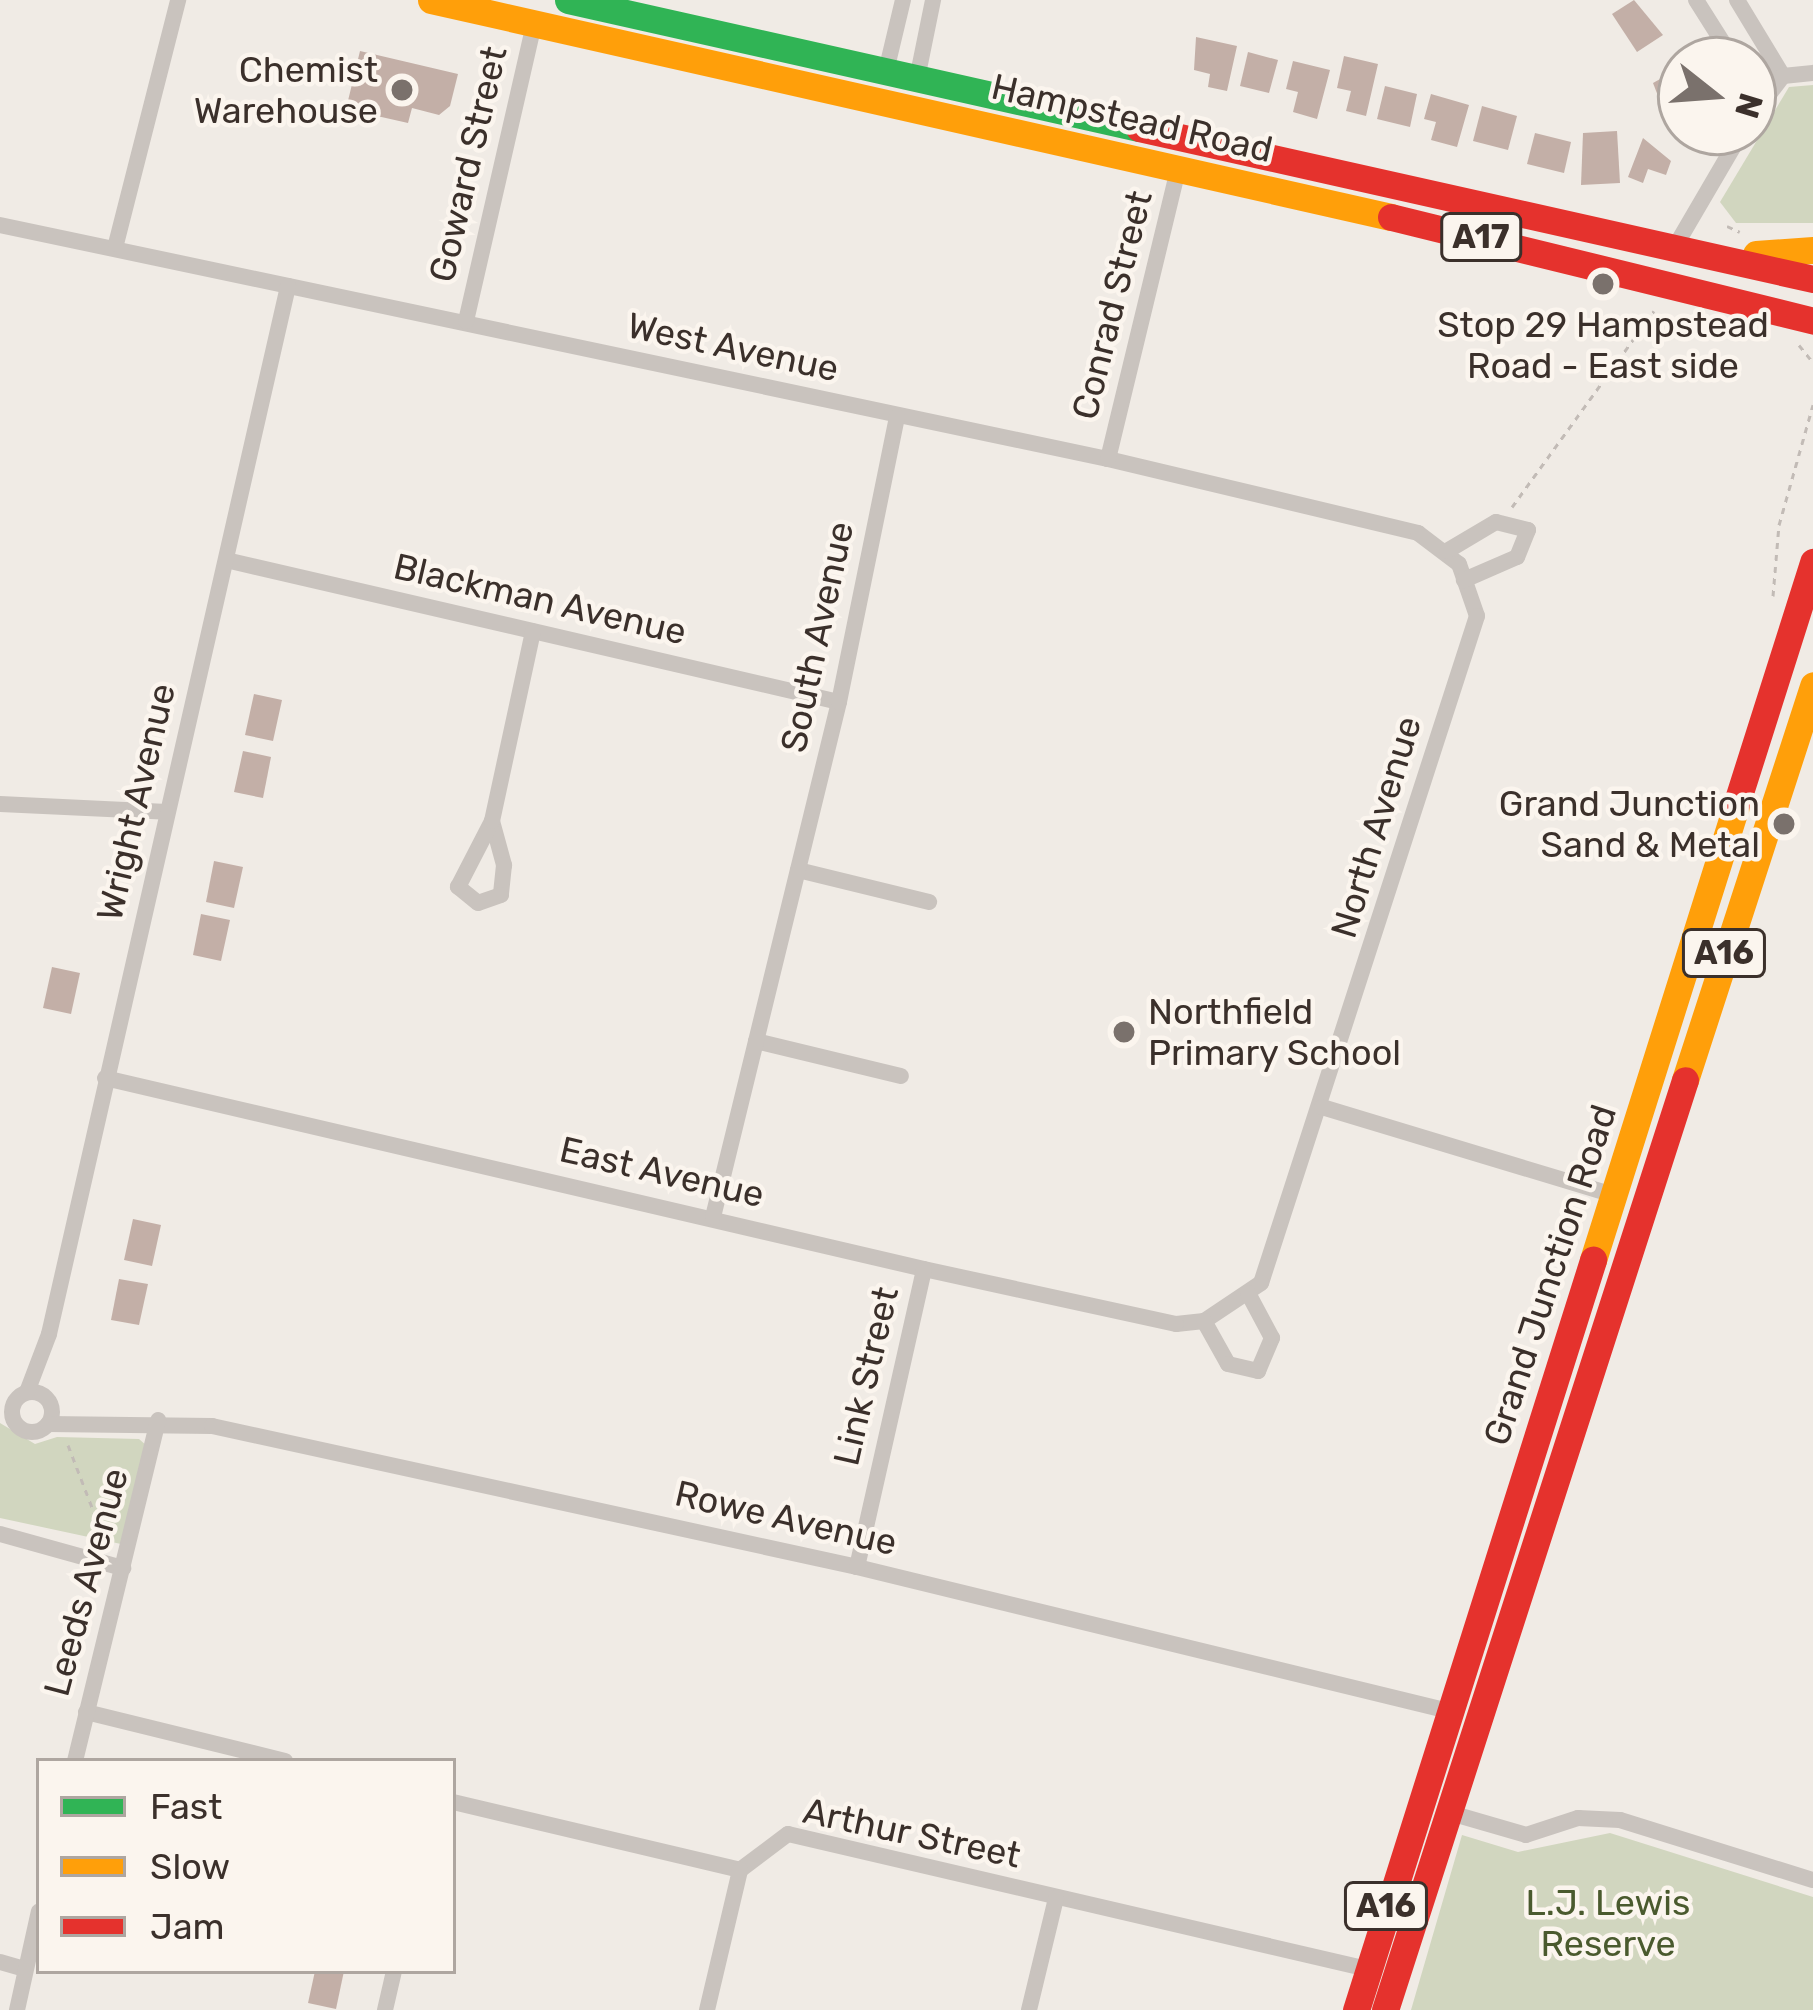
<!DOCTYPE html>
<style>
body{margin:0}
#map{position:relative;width:1813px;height:2010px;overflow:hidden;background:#f0ebe5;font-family:Rubik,sans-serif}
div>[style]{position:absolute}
.green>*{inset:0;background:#d1d6bf}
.building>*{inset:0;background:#c3afa7}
.path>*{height:3px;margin-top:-1.5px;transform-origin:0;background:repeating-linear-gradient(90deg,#c2bbb6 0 6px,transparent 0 12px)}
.street>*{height:16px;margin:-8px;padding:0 8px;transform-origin:8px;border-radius:8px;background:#c9c3be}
.street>.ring{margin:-8px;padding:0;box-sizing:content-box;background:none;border:16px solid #c9c3be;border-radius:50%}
.fast>*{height:27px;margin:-13.5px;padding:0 13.5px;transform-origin:13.5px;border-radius:13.5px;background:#30b455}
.slow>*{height:27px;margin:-13.5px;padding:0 13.5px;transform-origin:13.5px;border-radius:13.5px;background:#ff9f0a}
.jam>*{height:27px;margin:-13.5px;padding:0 13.5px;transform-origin:13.5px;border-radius:13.5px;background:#e5322d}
.dots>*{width:33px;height:33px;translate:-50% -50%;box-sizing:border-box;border:6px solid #fbf5ee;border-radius:50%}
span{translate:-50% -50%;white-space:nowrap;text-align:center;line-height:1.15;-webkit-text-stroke:9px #fbf5ee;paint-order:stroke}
.shield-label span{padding:3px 9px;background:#fbf5ee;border:3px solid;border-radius:9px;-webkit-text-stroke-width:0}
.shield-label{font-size:33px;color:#3b302b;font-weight:700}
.poi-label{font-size:36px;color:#3b302b}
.right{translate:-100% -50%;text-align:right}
.left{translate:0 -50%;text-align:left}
.street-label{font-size:36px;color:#3b302b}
.park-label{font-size:36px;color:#4a5a2e}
.legend{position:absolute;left:36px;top:1758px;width:420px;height:216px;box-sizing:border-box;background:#fbf5ee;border:3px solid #aea6a0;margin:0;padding:15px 21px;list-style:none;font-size:36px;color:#3b302b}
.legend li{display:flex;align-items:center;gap:24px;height:60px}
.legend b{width:60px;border:3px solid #aea6a0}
.north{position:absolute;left:1657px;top:36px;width:120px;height:120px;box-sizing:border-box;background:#fbf5ee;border:3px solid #aea6a0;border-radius:50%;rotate:107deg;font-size:33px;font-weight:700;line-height:48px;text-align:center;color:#3b302b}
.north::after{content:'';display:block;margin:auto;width:42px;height:54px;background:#7a716c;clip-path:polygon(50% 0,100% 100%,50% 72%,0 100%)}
</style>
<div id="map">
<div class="green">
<i style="clip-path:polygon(1813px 85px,1813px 223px,1736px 223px,1720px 202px,1789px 87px)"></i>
<i style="clip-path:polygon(0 1423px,35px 1444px,57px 1437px,139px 1439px,147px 1446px,121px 1544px,0 1518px)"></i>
<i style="clip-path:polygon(1610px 1833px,1813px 1897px,1813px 2010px,1411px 2010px,1462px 1835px,1518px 1852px)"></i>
</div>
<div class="building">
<i style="clip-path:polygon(1634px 0,1663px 35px,1637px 52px,1612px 14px)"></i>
<i style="clip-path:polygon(1196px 37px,1237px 46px,1227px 91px,1208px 87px,1210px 74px,1194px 70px)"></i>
<i style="clip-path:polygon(360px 51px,458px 74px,450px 106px,439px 115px,412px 108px,408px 123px,346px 109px)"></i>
<i style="clip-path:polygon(1248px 52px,1278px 60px,1269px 93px,1240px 86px)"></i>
<i style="clip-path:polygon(1344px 56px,1378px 64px,1366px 116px,1346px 111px,1351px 91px,1337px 88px)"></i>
<i style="clip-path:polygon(1293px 61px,1330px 70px,1317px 119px,1293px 112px,1298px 92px,1286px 89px)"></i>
<i style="clip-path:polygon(1678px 69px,1681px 121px,1670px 127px,1653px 83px)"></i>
<i style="clip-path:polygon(1385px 86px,1417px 94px,1410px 127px,1377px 119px)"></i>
<i style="clip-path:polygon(1431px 94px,1469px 105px,1457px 147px,1431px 140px,1436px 122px,1424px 119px)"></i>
<i style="clip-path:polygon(1482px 106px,1517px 116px,1508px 150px,1473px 141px)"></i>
<i style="clip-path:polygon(1617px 131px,1620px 183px,1581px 185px,1583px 133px)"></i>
<i style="clip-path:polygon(1535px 133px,1571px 142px,1564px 173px,1527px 164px)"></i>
<i style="clip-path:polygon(1643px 138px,1671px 161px,1666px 175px,1648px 169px,1643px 183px,1628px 177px)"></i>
<i style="clip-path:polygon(254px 694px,282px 700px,273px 741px,245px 735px)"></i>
<i style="clip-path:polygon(243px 751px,271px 757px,263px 798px,234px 792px)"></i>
<i style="clip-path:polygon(214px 861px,243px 867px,234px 908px,206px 902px)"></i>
<i style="clip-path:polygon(201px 914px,230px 920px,221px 961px,193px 955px)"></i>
<i style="clip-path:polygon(52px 967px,80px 973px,71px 1014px,43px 1008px)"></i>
<i style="clip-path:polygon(133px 1219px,161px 1225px,152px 1266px,124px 1260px)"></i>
<i style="clip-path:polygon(119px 1279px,148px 1284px,139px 1325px,111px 1320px)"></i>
<i style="clip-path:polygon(315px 1971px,344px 1971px,336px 2009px,308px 2003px)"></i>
</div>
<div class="path">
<i style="left:1727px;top:226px;width:14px;rotate:25deg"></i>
<i style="left:1799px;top:345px;width:22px;rotate:51deg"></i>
<i style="left:1512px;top:507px;width:242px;rotate:-54.1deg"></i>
<i style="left:1773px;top:596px;width:71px;rotate:-85.2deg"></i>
<i style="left:1779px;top:525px;width:125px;rotate:-74.2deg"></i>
<i style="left:68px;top:1445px;width:103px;rotate:68.9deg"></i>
</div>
<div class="street">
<i style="left:1696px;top:0;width:71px;rotate:57.7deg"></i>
<i style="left:1737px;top:0;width:89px;rotate:58.8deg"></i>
<i style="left:887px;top:67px;width:69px;rotate:-76.6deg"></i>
<i style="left:918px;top:74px;width:76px;rotate:-78.5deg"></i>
<i style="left:1753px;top:115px;width:49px;rotate:-52.4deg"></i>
<i style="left:1783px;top:76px;width:30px;rotate:-6deg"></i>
<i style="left:0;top:225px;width:1132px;rotate:11.93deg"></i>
<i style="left:1108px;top:459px;width:319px;rotate:13.4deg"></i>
<i style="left:1418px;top:533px;width:51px;rotate:37.1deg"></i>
<i style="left:1459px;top:564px;width:55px;rotate:70.9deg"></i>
<i style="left:1477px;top:616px;width:701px;rotate:107.94deg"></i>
<i style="left:1261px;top:1283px;width:69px;rotate:146.3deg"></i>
<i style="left:1204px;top:1321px;width:28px;rotate:174deg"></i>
<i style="left:1176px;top:1324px;width:258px;rotate:-167.7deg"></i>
<i style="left:924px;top:1269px;width:841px;rotate:-166.87deg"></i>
<i style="left:116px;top:244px;width:252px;rotate:-75.7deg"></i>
<i style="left:1676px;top:245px;width:131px;rotate:-59.7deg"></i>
<i style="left:466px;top:321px;width:309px;rotate:-77.1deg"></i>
<i style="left:1108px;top:459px;width:301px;rotate:-76.4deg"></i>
<i style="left:1447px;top:551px;width:57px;rotate:-30.6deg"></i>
<i style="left:1496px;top:522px;width:33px;rotate:14deg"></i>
<i style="left:1528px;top:530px;width:29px;rotate:112deg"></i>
<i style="left:1517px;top:557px;width:58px;rotate:156.5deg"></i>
<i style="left:226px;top:560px;width:629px;rotate:13.04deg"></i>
<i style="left:0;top:804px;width:167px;rotate:2.7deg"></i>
<i style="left:492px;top:821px;width:46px;rotate:74.7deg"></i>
<i style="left:504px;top:865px;width:30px;rotate:96deg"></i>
<i style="left:501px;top:895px;width:24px;rotate:161deg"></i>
<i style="left:478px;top:903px;width:26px;rotate:-141deg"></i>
<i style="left:458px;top:887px;width:74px;rotate:-62.7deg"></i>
<i style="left:492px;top:821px;width:194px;rotate:-77.8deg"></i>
<i style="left:798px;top:870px;width:135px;rotate:13.7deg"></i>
<i style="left:756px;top:1041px;width:149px;rotate:13.6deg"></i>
<i style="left:1322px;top:1107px;width:305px;rotate:16.8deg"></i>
<i style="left:713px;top:1217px;width:530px;rotate:-76.25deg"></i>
<i style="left:839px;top:702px;width:291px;rotate:-78.5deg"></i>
<i style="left:1204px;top:1321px;width:49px;rotate:60.8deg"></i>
<i style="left:1228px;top:1364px;width:31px;rotate:13deg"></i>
<i style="left:1258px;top:1371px;width:36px;rotate:-67deg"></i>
<i style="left:1272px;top:1338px;width:51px;rotate:-118.1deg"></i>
<i class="ring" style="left:12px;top:1392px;width:24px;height:24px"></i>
<i style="left:27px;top:1392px;width:62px;rotate:-69.2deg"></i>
<i style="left:49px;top:1334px;width:1075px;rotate:-77.15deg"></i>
<i style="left:48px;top:1424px;width:164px;rotate:0.7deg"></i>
<i style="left:212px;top:1426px;width:660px;rotate:12.33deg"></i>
<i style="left:857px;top:1567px;width:609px;rotate:13.67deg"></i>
<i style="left:0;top:1534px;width:128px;rotate:15.5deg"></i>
<i style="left:857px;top:1567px;width:305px;rotate:-77.3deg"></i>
<i style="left:86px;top:1712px;width:205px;rotate:13.8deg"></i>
<i style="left:75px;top:1761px;width:351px;rotate:-76.3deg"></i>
<i style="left:453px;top:1802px;width:295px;rotate:13.3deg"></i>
<i style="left:740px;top:1870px;width:60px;rotate:-36.9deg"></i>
<i style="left:788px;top:1834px;width:595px;rotate:13.12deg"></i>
<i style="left:1447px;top:1812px;width:82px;rotate:16.2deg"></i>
<i style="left:1526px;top:1835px;width:55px;rotate:-18.1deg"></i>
<i style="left:1578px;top:1818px;width:42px;rotate:2.7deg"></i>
<i style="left:1620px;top:1820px;width:202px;rotate:17.3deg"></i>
<i style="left:0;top:1962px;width:26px;rotate:16deg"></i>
<i style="left:17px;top:2010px;width:101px;rotate:-77.5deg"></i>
<i style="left:385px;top:2010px;width:40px;rotate:-77deg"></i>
<i style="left:707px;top:2010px;width:144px;rotate:-76.7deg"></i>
<i style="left:1029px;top:2010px;width:115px;rotate:-76.4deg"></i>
</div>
<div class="fast">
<i style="left:568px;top:0;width:585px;rotate:12.64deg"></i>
</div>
<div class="slow">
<i style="left:431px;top:0;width:984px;rotate:12.74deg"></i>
<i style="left:1756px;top:254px;width:57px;rotate:-4deg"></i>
<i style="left:1685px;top:1080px;width:415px;rotate:-72deg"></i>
<i style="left:1593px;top:1260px;width:480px;rotate:-72.5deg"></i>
</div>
<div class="jam">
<i style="left:1139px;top:128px;width:691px;rotate:12.63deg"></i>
<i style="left:1391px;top:217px;width:435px;rotate:13.8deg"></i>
<i style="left:1737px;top:802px;width:252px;rotate:-72.4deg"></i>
<i style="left:1356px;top:2010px;width:787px;rotate:-72.46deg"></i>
<i style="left:1385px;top:2010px;width:977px;rotate:-72.12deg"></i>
</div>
<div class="dots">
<i style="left:402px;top:90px;background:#7a716c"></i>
<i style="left:1603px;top:284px;background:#7a716c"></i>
<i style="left:1784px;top:824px;background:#7a716c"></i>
<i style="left:1124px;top:1032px;background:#7a716c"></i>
</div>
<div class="shield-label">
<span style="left:1481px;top:237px">A17</span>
<span style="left:1724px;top:953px">A16</span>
<span style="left:1386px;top:1906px">A16</span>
</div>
<div class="poi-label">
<span class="right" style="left:378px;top:90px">Chemist<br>Warehouse</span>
<span style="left:1603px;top:345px">Stop 29 Hampstead<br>Road - East side</span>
<span class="right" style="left:1760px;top:824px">Grand Junction<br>Sand &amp; Metal</span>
<span class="left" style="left:1148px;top:1032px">Northfield<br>Primary School</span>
</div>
<div class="street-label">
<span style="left:1132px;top:118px;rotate:13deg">Hampstead Road</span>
<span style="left:468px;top:164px;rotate:-77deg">Goward Street</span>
<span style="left:1112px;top:305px;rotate:-76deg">Conrad Street</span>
<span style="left:733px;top:347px;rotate:12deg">West Avenue</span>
<span style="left:540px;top:599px;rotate:13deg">Blackman Avenue</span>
<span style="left:817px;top:637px;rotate:-78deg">South Avenue</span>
<span style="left:136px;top:802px;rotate:-77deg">Wright Avenue</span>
<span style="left:1376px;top:827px;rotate:-73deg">North Avenue</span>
<span style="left:662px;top:1172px;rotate:13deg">East Avenue</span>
<span style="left:1550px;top:1275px;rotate:-72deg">Grand Junction Road</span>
<span style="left:866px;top:1376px;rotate:-77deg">Link Street</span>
<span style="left:786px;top:1518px;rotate:13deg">Rowe Avenue</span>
<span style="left:86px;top:1582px;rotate:-75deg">Leeds Avenue</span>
<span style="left:912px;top:1833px;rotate:12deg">Arthur Street</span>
</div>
<div class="park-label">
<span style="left:1608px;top:1923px">L.J. Lewis<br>Reserve</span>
</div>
<ul class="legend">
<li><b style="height:15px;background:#30b455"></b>Fast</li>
<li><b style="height:15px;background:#ff9f0a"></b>Slow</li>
<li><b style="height:15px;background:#e5322d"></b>Jam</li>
</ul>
<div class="north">N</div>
</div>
